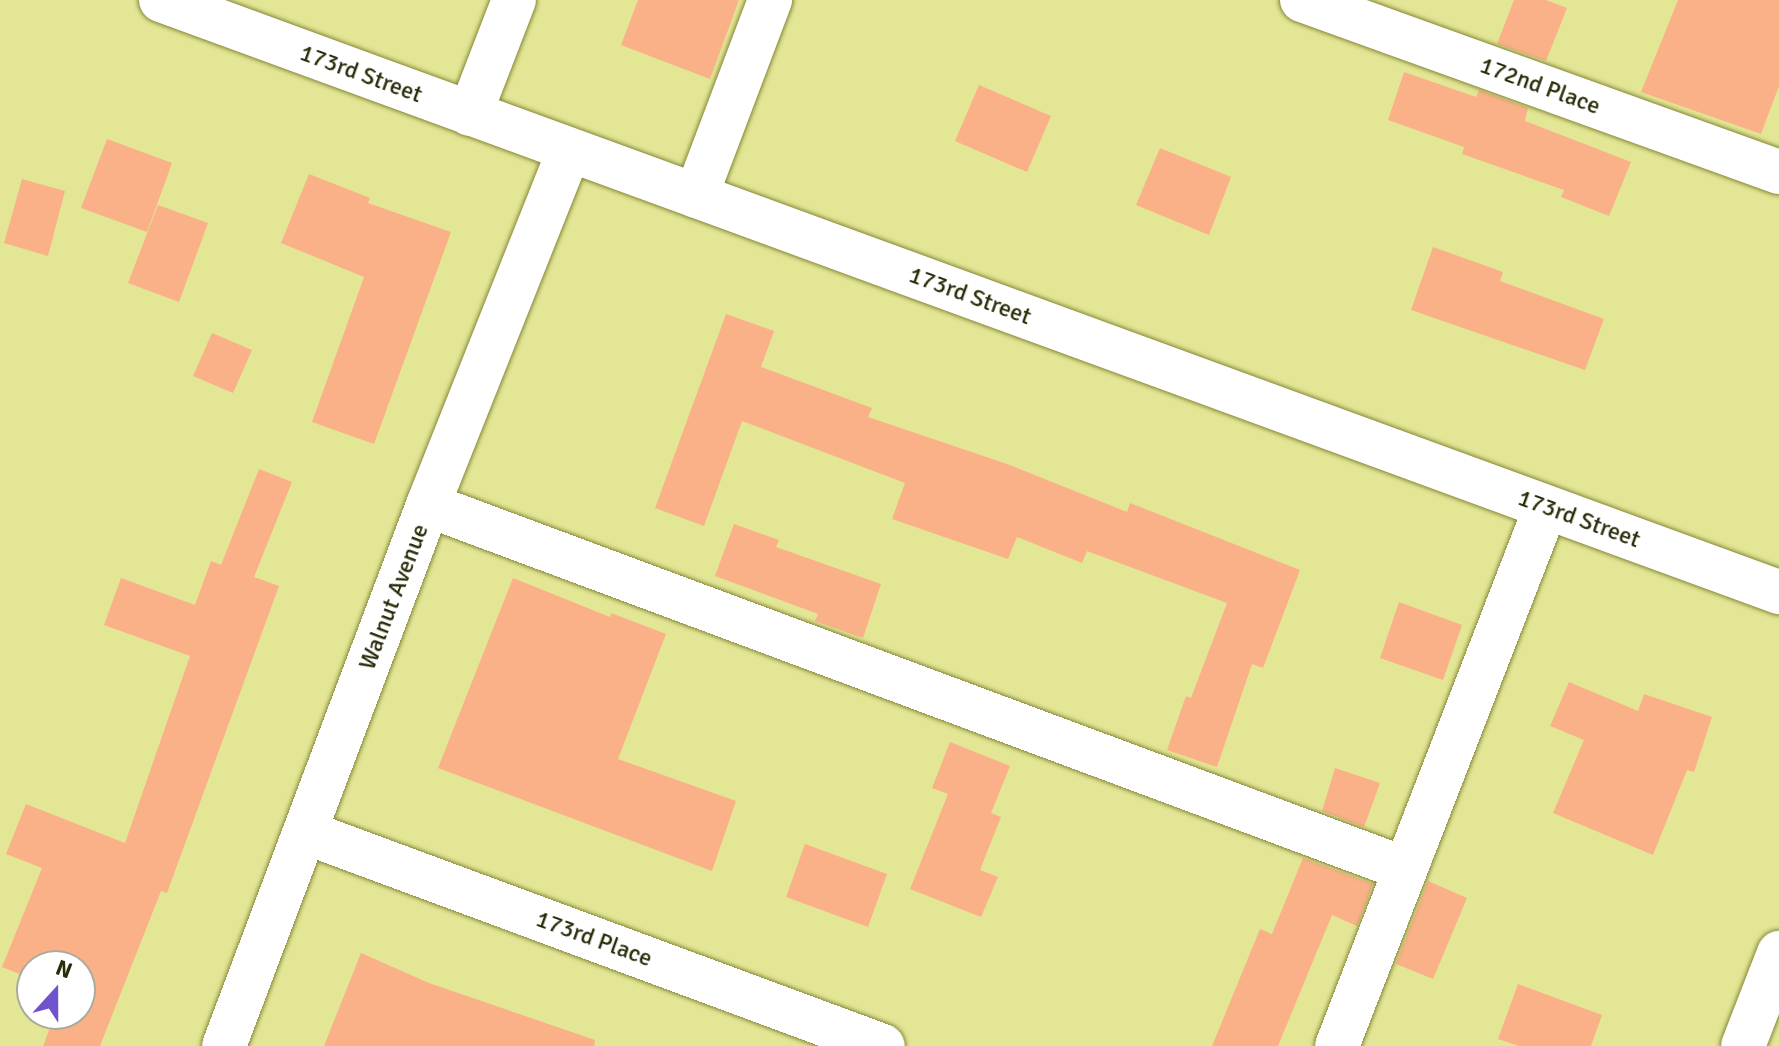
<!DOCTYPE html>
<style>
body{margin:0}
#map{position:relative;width:1779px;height:1046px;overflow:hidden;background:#e3e695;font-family:Signika,sans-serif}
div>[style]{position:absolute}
.building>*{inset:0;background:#fab188}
.roads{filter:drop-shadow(0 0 2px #858737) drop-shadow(0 0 2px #858737)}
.minor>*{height:44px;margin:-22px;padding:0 22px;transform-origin:22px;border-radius:22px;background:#fff}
span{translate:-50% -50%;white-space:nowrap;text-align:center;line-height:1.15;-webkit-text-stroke:8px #fff;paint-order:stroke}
.street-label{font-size:24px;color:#2b2c0a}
.north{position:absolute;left:16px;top:950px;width:80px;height:80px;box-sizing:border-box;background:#fff;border:2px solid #aaab9d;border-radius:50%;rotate:21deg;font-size:22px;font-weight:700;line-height:32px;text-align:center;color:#2b2c0a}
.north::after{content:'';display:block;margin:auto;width:28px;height:36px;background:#6f53cc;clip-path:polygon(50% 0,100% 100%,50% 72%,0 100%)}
</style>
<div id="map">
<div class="building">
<i style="clip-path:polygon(638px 0,739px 0,710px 79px,621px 45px)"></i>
<i style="clip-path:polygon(1514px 0,1546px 0,1567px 8px,1546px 61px,1497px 44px)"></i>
<i style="clip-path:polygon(1678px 0,1779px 0,1779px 86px,1761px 134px,1641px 92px)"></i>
<i style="clip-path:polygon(1404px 72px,1476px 97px,1479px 90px,1528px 108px,1525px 121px,1631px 162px,1609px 216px,1561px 197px,1564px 190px,1462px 154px,1464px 147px,1388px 120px)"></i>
<i style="clip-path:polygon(979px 85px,1051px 116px,1027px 172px,955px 141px)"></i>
<i style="clip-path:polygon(107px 139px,172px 163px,147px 232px,81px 208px)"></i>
<i style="clip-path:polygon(1160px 148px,1231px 177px,1209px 235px,1136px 205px)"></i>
<i style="clip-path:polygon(309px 174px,370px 198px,368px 203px,451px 232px,374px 444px,312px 422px,364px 277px,281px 243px)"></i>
<i style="clip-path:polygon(22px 179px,65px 191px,48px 256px,4px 243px)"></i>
<i style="clip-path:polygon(158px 205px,208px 223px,179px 302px,128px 283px)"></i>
<i style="clip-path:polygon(1433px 247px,1503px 272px,1500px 281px,1604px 319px,1585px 370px,1411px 310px)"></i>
<i style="clip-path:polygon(726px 314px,774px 331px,761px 367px,872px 408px,868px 417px,1010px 465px,1127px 512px,1130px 503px,1300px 570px,1263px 668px,1252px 664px,1217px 767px,1167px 750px,1186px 696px,1191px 698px,1227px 603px,1087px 551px,1082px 563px,1017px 537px,1008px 559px,892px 519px,905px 483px,742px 421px,704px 526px,655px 508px)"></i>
<i style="clip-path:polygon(212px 333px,252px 350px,233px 393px,193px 376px)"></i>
<i style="clip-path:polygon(259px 469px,292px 482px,254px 577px,279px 586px,167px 893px,161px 891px,100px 1046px,43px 1046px,55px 1014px,80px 1014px,80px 966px,32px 966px,32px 979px,2px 967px,42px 868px,6px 854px,26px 804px,125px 843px,190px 656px,104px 625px,121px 578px,195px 605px,211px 561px,221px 565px)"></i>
<i style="clip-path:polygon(734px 524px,779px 540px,776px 547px,881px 584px,863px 638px,815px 621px,818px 614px,715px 576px)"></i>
<i style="clip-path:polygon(513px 578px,610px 617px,611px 613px,666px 634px,618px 759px,736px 801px,712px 871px,438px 768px)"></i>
<i style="clip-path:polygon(1399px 602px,1462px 625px,1443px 680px,1380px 658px)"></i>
<i style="clip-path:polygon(1569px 682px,1638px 711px,1644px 694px,1712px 717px,1694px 772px,1687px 770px,1653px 855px,1553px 813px,1584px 740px,1550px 726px)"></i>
<i style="clip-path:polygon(950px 742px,1010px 766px,991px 813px,1001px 817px,980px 870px,998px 877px,981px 917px,910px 889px,948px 794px,932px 788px)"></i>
<i style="clip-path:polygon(1335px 768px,1380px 783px,1364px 827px,1322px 811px)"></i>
<i style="clip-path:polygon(805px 844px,887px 874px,868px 927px,786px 897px)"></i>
<i style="clip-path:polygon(1303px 858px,1373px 884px,1357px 926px,1332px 915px,1278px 1046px,1212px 1046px,1260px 929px,1272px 934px)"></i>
<i style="clip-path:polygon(1428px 881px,1467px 898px,1433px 979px,1396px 964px)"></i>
<i style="clip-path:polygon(361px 953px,429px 983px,595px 1040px,594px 1046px,324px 1046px)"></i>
<i style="clip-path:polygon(1518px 984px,1602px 1015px,1591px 1046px,1519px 1046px,1498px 1039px)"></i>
</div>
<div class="roads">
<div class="minor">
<i style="left:161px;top:0;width:1723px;rotate:20.1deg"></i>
<i style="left:1302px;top:0;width:507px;rotate:19.83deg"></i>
<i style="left:470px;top:114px;width:122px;rotate:-68.9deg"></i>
<i style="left:696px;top:196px;width:210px;rotate:-69.3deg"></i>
<i style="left:428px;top:505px;width:1043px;rotate:20.43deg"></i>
<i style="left:305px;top:832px;width:616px;rotate:20.32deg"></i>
<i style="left:224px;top:1046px;width:578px;rotate:-69.34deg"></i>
<i style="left:428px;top:505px;width:382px;rotate:-68.3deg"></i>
<i style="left:1337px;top:1046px;width:578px;rotate:-68.81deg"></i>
<i style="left:1743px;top:1046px;width:100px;rotate:-68.8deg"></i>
</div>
</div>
<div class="street-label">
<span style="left:361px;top:74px;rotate:20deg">173rd Street</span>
<span style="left:1540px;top:86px;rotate:20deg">172nd Place</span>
<span style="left:970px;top:296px;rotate:20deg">173rd Street</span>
<span style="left:1579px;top:519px;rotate:20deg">173rd Street</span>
<span style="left:394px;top:597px;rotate:-69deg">Walnut Avenue</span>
<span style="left:594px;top:939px;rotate:20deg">173rd Place</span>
</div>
<div class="north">N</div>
</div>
